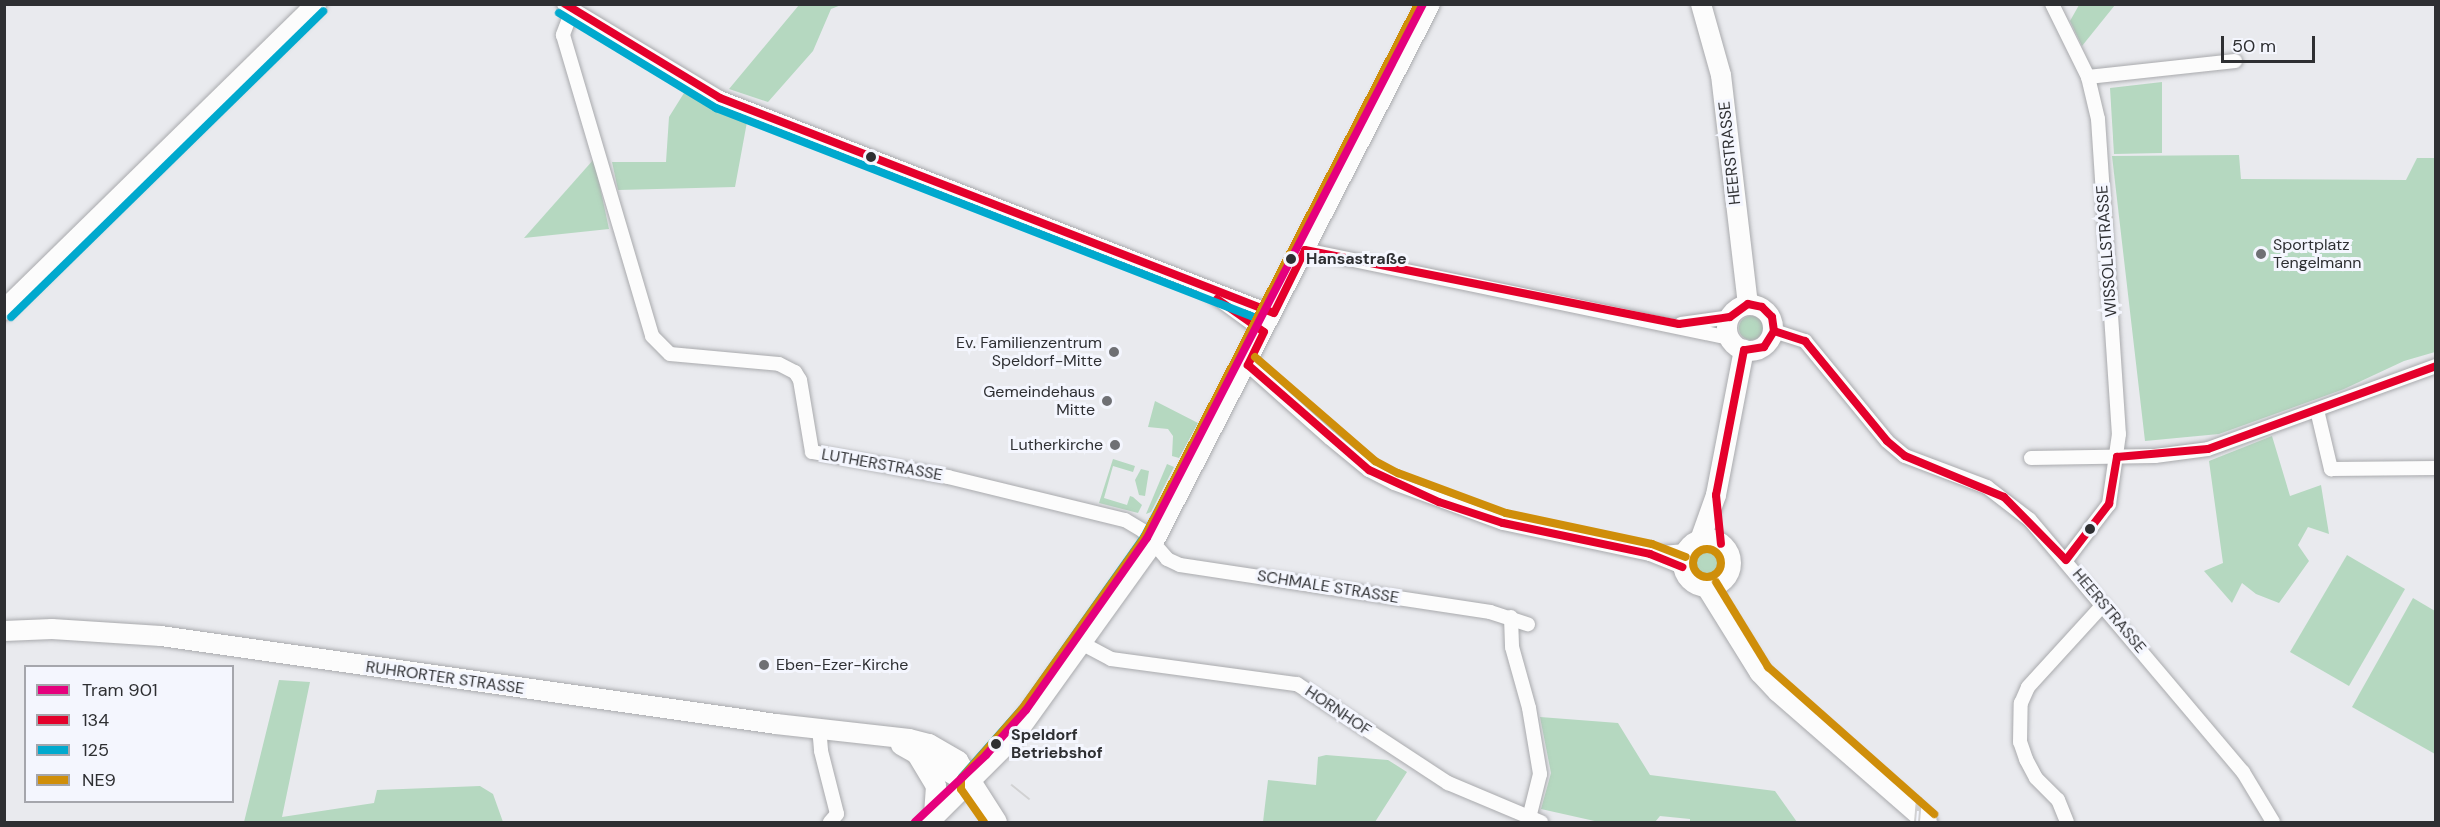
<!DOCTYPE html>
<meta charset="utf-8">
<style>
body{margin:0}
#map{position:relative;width:2440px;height:827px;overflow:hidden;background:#e9eaee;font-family:"DM Sans",sans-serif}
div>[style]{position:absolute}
.green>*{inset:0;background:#b5d8c0}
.round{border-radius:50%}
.roads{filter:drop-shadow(0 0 2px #a9aaad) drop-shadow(0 0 2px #a9aaad)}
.street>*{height:14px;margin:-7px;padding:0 7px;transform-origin:7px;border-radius:7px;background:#fcfcfc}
.secondary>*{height:20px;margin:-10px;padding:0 10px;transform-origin:10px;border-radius:10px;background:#fcfcfc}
.secondary>.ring{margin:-10px;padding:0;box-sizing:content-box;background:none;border:20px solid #fcfcfc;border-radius:50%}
.tram>*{height:1.5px;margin:-0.75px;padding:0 0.75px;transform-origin:0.75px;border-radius:0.75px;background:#d1d1d2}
.rail>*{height:6px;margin-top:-3px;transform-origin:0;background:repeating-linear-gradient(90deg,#f4f6fe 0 11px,#d1d1d2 0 22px);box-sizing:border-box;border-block:2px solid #d1d1d2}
.bus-1>*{height:8px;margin:-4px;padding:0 4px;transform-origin:4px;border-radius:4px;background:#e4002b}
.bus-2>*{height:8px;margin:-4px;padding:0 4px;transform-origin:4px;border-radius:4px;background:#00a9ce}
.bus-3>*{height:8px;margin:-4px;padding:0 4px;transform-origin:4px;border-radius:4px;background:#cf8e0a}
.bus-3>.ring{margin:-4px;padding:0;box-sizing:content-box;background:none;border:8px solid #cf8e0a;border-radius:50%}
.tram-1>*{height:8px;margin:-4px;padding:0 4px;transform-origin:4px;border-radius:4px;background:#e5007d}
.dots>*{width:16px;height:16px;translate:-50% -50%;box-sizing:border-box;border:3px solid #f4f6fe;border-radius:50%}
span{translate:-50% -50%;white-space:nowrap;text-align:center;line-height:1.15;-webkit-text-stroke:6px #f4f6fe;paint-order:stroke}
.street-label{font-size:16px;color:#2e2f32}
.poi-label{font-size:16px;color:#2e2f32}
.left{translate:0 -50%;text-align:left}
.right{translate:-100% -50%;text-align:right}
.stop-label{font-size:16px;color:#2e2f32;font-weight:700}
.frame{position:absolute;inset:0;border:6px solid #2e2f32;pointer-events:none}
.legend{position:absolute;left:24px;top:665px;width:210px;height:138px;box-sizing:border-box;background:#f4f6fe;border:2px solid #a5a6ac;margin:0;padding:8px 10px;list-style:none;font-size:18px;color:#2e2f32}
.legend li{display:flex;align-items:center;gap:12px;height:30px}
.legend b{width:30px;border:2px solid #a5a6ac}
.scale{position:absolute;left:2221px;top:36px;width:94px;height:27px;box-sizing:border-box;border:3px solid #2e2f32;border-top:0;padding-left:8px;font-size:18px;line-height:21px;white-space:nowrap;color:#2e2f32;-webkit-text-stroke:4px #f4f6fe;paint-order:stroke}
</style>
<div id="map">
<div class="green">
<i style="clip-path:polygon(799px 5px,841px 5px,831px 9px,813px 51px,768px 102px,729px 89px)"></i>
<i style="clip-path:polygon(2079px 5px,2115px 5px,2082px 46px,2070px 21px)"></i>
<i style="clip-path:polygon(2162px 82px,2162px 153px,2114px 154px,2110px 88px)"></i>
<i style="clip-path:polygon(684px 93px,747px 122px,735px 187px,618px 190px,612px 162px,666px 162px,669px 117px)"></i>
<i style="clip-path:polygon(2239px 155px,2241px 179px,2406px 180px,2417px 158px,2435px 158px,2435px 352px,2404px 361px,2344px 389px,2219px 434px,2145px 441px,2112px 156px)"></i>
<i style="clip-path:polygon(594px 159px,609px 229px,524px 238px)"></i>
<i class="round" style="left:1739px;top:316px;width:24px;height:24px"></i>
<i style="clip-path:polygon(1155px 401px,1198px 423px,1179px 458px,1172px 456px,1173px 436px,1168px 429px,1148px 427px)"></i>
<i style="clip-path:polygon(2272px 436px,2290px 496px,2321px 485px,2329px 534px,2308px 527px,2298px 545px,2309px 561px,2279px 603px,2256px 594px,2242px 583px,2232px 603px,2204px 571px,2223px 563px,2209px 461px)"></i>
<i style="clip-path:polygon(1113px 459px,1135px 466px,1133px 472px,1113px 466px,1104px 498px,1127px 505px,1130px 496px,1133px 497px,1142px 505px,1138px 513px,1099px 503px)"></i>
<i style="clip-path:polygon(1167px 464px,1174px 467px,1151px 512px,1146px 514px)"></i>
<i style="clip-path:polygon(1141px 469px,1149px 471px,1145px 496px,1139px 495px,1135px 480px)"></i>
<i class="round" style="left:1695px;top:551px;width:24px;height:24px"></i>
<i style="clip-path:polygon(2347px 555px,2405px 589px,2349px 686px,2290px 652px)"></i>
<i style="clip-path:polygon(2413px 598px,2435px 611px,2435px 754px,2352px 707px)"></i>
<i style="clip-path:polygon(279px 680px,310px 682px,282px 817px,374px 803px,377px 790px,480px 786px,493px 794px,503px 822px,244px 822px)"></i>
<i style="clip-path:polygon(1540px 717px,1618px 723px,1650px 775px,1775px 791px,1797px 822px,1690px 822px,1690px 819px,1660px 816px,1655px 822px,1599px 822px,1541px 809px,1551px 773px)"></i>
<i style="clip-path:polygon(1326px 755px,1388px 760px,1407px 772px,1375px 822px,1263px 822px,1268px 780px,1316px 785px,1318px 757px)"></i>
</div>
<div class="roads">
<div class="street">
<i style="left:564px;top:4px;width:182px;rotate:31.1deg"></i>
<i style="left:720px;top:98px;width:594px;rotate:21.21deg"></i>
<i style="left:2052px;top:4px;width:81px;rotate:63.7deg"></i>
<i style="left:2088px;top:77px;width:43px;rotate:76.6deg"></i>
<i style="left:2098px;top:119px;width:316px;rotate:86.2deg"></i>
<i style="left:2119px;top:434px;width:71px;rotate:98.1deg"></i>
<i style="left:2109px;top:504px;width:71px;rotate:127.5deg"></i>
<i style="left:572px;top:11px;width:26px;rotate:111deg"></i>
<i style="left:563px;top:35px;width:314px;rotate:73.5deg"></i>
<i style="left:652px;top:336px;width:25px;rotate:45deg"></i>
<i style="left:670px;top:354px;width:109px;rotate:5.2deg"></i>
<i style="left:779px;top:364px;width:18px;rotate:27deg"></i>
<i style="left:795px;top:372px;width:9px;rotate:58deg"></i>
<i style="left:800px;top:380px;width:73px;rotate:80.5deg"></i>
<i style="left:812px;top:452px;width:138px;rotate:10.4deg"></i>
<i style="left:948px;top:477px;width:182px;rotate:13.7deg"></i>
<i style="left:1125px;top:520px;width:21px;rotate:31deg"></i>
<i style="left:1143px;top:531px;width:37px;rotate:49deg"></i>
<i style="left:1167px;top:559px;width:14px;rotate:25deg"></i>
<i style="left:1180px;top:565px;width:314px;rotate:8.6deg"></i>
<i style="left:1490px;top:612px;width:40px;rotate:18deg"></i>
<i style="left:2088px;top:77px;width:148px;rotate:-6.2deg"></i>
<i style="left:1305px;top:250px;width:433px;rotate:11.7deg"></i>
<i style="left:1205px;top:289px;width:73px;rotate:36.1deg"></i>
<i style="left:1681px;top:324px;width:49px;rotate:-8.1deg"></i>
<i style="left:1774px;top:331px;width:33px;rotate:18deg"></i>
<i style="left:1805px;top:341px;width:129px;rotate:50.6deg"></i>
<i style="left:1887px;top:441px;width:23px;rotate:40deg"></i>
<i style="left:1905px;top:456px;width:88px;rotate:20.7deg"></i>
<i style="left:1987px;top:487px;width:54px;rotate:37.5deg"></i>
<i style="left:2030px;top:520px;width:330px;rotate:49.8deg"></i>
<i style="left:2243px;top:772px;width:58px;rotate:59deg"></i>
<i style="left:1248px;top:365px;width:110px;rotate:41.7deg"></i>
<i style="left:1330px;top:438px;width:50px;rotate:39.4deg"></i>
<i style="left:1369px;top:470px;width:28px;rotate:27deg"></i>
<i style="left:1394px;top:483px;width:116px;rotate:20.2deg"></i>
<i style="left:1503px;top:523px;width:150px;rotate:11.9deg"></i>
<i style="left:1650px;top:554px;width:35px;rotate:22deg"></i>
<i style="left:2317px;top:410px;width:61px;rotate:76.7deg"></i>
<i style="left:2331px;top:469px;width:105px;rotate:-0.5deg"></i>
<i style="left:2031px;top:458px;width:124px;rotate:-0.9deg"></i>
<i style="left:2155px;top:456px;width:53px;rotate:-7.5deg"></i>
<i style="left:2208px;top:449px;width:243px;rotate:-20deg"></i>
<i style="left:1650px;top:554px;width:36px;rotate:-5deg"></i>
<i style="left:1511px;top:617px;width:30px;rotate:88deg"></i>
<i style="left:1512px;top:647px;width:63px;rotate:74.4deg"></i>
<i style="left:1529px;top:708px;width:67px;rotate:80.5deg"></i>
<i style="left:1540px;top:774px;width:49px;rotate:104deg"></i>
<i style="left:1083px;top:644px;width:32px;rotate:28deg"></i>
<i style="left:1111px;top:659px;width:188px;rotate:7.7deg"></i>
<i style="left:1297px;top:684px;width:181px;rotate:33.3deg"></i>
<i style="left:1448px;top:783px;width:101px;rotate:22.8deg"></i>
<i style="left:819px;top:727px;width:24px;rotate:85deg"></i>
<i style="left:821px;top:751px;width:65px;rotate:75.7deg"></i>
<i style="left:837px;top:814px;width:11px;rotate:131deg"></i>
<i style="left:2067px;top:822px;width:24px;rotate:-112deg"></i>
<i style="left:2058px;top:800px;width:31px;rotate:-135deg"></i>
<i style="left:2036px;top:778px;width:21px;rotate:-118deg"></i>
<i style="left:2026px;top:759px;width:18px;rotate:-109deg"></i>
<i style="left:2020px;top:742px;width:39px;rotate:-89deg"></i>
<i style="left:2021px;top:703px;width:17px;rotate:-66deg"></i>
<i style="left:2028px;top:687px;width:111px;rotate:-47.6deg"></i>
</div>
<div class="secondary">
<i style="left:1701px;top:4px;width:74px;rotate:74.3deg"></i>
<i style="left:1721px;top:75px;width:231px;rotate:83.3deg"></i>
<i class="ring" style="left:1727px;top:305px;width:26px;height:26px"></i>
<i style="left:4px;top:310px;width:437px;rotate:-44.4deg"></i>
<i class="ring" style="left:1683px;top:539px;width:28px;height:28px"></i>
<i style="left:1700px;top:540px;width:48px;rotate:-70.4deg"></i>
<i style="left:1716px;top:495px;width:148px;rotate:-79.1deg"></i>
<i style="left:1707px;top:588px;width:100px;rotate:58.1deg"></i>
<i style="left:1760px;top:673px;width:26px;rotate:47deg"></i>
<i style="left:1778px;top:692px;width:198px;rotate:41.1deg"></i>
<i style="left:4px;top:631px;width:48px;rotate:-2.4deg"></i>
<i style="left:52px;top:629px;width:109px;rotate:3.7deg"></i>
<i style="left:161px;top:636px;width:621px;rotate:8.14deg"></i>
<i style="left:776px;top:724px;width:134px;rotate:6.4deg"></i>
<i style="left:909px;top:739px;width:21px;rotate:14deg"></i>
<i style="left:929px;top:744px;width:34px;rotate:30deg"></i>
<i style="left:958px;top:761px;width:72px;rotate:57.4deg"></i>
<i style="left:901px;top:745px;width:79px;rotate:29.5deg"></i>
<i style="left:918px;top:756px;width:35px;rotate:59deg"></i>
<i style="left:936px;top:786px;width:32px;rotate:94deg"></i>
<i style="left:929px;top:822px;width:119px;rotate:-45deg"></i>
<i style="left:1013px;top:738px;width:240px;rotate:-54.3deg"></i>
<i style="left:1153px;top:543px;width:606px;rotate:-62.8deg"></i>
</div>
</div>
<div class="tram">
<i style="left:1012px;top:785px;width:22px;rotate:39deg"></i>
</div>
<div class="rail">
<i style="left:1917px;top:822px;width:25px;rotate:-85deg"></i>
</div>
<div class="bus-1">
<i style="left:565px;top:4px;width:181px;rotate:31.2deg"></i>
<i style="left:720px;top:98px;width:594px;rotate:21.21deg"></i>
<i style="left:1274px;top:313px;width:70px;rotate:-63.8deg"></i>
<i style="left:1305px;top:250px;width:381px;rotate:11.2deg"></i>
<i style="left:1679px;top:324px;width:51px;rotate:-7.8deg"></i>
<i style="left:1730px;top:317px;width:22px;rotate:-36deg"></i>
<i style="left:1748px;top:304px;width:14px;rotate:12deg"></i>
<i style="left:1762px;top:307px;width:14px;rotate:45deg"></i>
<i style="left:1772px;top:317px;width:14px;rotate:82deg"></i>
<i style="left:1774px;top:331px;width:19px;rotate:122deg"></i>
<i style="left:1764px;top:347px;width:20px;rotate:171deg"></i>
<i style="left:1744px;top:350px;width:148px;rotate:100.9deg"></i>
<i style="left:1716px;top:495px;width:49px;rotate:84.2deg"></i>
<i style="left:1217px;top:299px;width:57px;rotate:35.1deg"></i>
<i style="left:1264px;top:332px;width:37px;rotate:116deg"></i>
<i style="left:1248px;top:365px;width:160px;rotate:41deg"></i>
<i style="left:1369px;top:470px;width:77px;rotate:24.6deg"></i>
<i style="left:1439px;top:502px;width:67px;rotate:18.2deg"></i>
<i style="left:1503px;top:523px;width:150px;rotate:11.9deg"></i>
<i style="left:1650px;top:554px;width:35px;rotate:22deg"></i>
<i style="left:1774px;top:331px;width:33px;rotate:18deg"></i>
<i style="left:1805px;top:341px;width:129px;rotate:50.6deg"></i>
<i style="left:1887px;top:441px;width:23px;rotate:40deg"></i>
<i style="left:1905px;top:456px;width:107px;rotate:22.5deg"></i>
<i style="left:2004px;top:497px;width:88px;rotate:45.5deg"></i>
<i style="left:2117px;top:457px;width:91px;rotate:-5deg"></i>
<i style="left:2208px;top:449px;width:243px;rotate:-20deg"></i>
<i style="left:2066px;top:560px;width:71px;rotate:-52.5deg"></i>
<i style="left:2109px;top:504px;width:48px;rotate:-80.3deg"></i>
</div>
<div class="bus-2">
<i style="left:559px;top:13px;width:184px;rotate:31.2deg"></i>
<i style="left:716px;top:108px;width:583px;rotate:21.24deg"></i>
<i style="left:1259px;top:319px;width:246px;rotate:117.8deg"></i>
<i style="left:1144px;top:537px;width:211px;rotate:125.3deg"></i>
<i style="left:1022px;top:709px;width:91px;rotate:131.4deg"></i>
<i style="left:11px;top:317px;width:437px;rotate:-44.4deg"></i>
</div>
<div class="bus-3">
<i style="left:1255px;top:357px;width:159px;rotate:40.9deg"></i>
<i style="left:1375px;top:461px;width:26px;rotate:28deg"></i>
<i style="left:1398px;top:473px;width:115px;rotate:20.3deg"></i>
<i style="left:1506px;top:513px;width:149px;rotate:12deg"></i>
<i style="left:1652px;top:544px;width:36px;rotate:21deg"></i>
<i class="ring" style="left:1693px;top:549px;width:20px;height:20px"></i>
<i style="left:1716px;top:582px;width:100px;rotate:58.5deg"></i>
<i style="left:1768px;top:667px;width:222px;rotate:41.5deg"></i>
<i style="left:984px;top:822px;width:40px;rotate:-124.9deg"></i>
<i style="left:961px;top:789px;width:10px;rotate:-90deg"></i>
<i style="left:961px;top:779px;width:93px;rotate:-48.9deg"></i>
<i style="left:1022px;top:709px;width:210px;rotate:-54.5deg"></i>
<i style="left:1144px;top:538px;width:600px;rotate:-62.84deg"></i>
</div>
<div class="tram-1">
<i style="left:915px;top:822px;width:98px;rotate:-43.3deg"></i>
<i style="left:986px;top:755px;width:60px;rotate:-48.4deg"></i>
<i style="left:1026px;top:710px;width:210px;rotate:-54.9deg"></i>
<i style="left:1147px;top:538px;width:601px;rotate:-62.67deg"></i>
</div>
<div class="dots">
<i style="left:871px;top:157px;background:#2e2f32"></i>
<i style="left:2261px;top:254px;background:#6f7074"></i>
<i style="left:1291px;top:259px;background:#2e2f32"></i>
<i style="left:1114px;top:352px;background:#6f7074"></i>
<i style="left:1107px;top:401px;background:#6f7074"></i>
<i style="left:1115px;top:445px;background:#6f7074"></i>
<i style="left:2090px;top:529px;background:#2e2f32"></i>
<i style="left:764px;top:665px;background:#6f7074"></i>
<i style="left:996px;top:744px;background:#2e2f32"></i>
</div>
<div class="street-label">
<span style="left:1730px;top:153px;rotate:-96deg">HEERSTRASSE</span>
<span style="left:2107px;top:251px;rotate:-94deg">WISSOLLSTRASSE</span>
<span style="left:882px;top:465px;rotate:10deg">LUTHERSTRASSE</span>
<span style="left:1328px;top:587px;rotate:9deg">SCHMALE STRASSE</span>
<span style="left:2109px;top:611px;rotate:50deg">HEERSTRASSE</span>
<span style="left:445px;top:678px;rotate:8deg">RUHRORTER STRASSE</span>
<span style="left:1338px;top:711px;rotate:34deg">HORNHOF</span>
</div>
<div class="poi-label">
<span class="left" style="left:2273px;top:254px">Sportplatz<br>Tengelmann</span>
<span class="right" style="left:1102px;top:352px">Ev. Familienzentrum<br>Speldorf-Mitte</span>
<span class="right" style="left:1095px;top:401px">Gemeindehaus<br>Mitte</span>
<span class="right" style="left:1103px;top:445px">Lutherkirche</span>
<span class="left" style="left:776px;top:665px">Eben-Ezer-Kirche</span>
</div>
<div class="stop-label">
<span class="left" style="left:1306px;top:259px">Hansastraße</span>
<span class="left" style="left:1011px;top:744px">Speldorf<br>Betriebshof</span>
</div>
<div class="frame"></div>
<ul class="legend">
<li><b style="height:8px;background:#e5007d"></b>Tram 901</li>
<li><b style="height:8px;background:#e4002b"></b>134</li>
<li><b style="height:8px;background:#00a9ce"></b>125</li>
<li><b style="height:8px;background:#cf8e0a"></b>NE9</li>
</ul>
<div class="scale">50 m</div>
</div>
